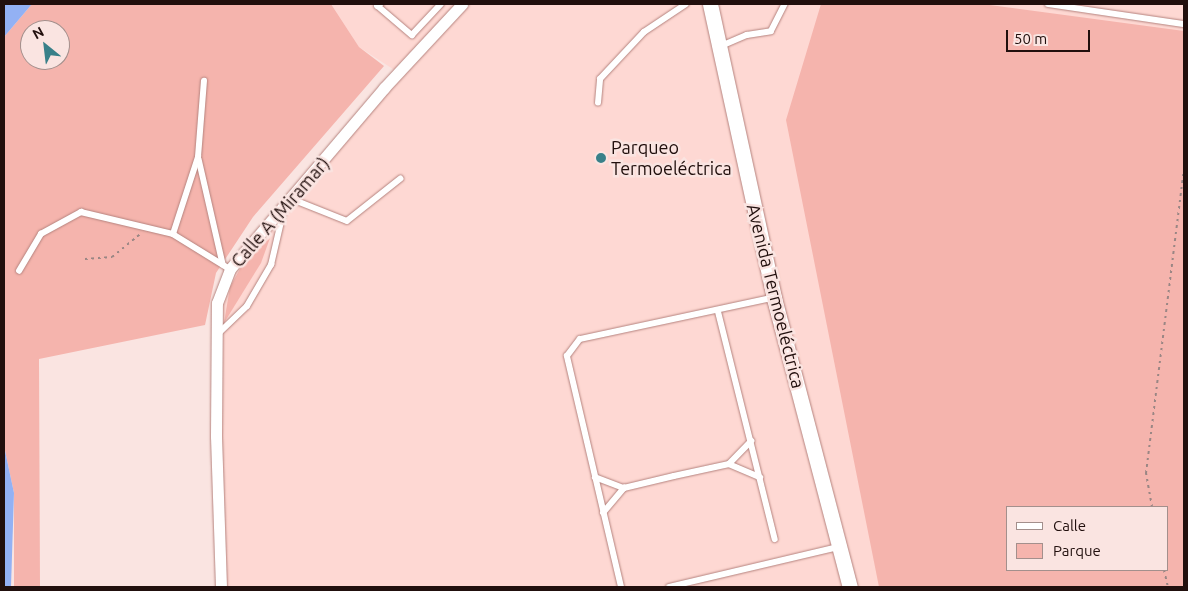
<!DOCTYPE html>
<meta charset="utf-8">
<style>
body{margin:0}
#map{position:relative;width:1188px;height:591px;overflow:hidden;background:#fae4e1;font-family:Ubuntu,sans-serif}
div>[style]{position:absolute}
.built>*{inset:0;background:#fed8d3}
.green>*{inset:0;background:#f5b4ad}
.water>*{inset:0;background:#93b1f4}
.path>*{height:2px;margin-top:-1px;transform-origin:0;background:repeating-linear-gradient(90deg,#9a8684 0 2.5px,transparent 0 6.5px)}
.roads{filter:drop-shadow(0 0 1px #b5837e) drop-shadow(0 0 1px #b5837e)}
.service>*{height:5.5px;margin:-2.75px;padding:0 2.75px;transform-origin:2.75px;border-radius:2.75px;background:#fff}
.minor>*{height:11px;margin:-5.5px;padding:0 5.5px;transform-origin:5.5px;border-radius:5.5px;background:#fff}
.secondary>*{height:15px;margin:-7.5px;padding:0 7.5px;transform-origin:7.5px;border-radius:7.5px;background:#fff}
.dots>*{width:14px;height:14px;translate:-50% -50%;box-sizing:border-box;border:2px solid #fae4e1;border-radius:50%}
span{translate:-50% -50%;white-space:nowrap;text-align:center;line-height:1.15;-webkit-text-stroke:5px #fae4e1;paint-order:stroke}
.poi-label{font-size:18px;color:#210f0d}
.left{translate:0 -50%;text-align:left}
.street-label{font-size:18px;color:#210f0d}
.frame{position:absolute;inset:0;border:5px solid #210f0d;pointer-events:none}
.legend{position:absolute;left:1006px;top:506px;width:162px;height:65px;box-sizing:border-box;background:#fae4e1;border:1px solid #a38f8c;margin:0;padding:6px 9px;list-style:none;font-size:15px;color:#210f0d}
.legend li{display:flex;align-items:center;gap:10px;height:25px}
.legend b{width:25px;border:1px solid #a38f8c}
.north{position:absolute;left:20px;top:20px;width:50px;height:50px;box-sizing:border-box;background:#fae4e1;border:1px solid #a38f8c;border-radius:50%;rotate:331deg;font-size:14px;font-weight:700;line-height:20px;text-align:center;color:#210f0d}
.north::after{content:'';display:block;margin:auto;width:18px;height:22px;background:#398089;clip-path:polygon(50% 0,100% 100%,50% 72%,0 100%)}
.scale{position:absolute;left:1006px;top:30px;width:84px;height:22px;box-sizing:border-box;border:2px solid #210f0d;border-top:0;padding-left:6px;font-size:15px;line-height:18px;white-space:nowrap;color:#210f0d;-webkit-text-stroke:4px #fae4e1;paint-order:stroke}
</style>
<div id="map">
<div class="built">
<i style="clip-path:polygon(evenodd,331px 4px,1184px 4px,1184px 587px,221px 587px,217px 303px,229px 270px,399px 73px,359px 47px,331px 4px,1007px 507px,1167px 507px,1167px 570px,1007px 570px,1007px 507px)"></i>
</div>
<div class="green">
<i style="clip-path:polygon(evenodd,32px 4px,331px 4px,359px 47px,384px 66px,253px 217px,216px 273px,205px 325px,39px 359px,40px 587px,14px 587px,14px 493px,4px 446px,4px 37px,32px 4px,30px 30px,60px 30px,60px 60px,30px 60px,30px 30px)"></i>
<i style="clip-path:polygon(evenodd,821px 4px,982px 4px,1184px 31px,1184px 587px,879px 587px,786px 120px,821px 4px,1167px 507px,1167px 570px,1007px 570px,1007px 507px,1167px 507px)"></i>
<i style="clip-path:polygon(270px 238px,261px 263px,224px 323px,230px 287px,241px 267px)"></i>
</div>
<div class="water">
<i style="clip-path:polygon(4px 4px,32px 4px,4px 37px)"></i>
<i style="clip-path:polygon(4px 446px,14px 493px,11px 587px,4px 587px)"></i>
</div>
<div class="path">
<i style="left:85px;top:259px;width:27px;rotate:-4deg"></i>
<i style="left:112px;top:257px;width:36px;rotate:-39deg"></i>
<i style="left:1152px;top:507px;width:35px;rotate:-100deg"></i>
<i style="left:1146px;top:473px;width:305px;rotate:-82.9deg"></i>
<i style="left:1164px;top:570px;width:17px;rotate:77deg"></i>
</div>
<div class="roads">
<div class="service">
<i style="left:381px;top:4px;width:4px;rotate:146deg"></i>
<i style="left:378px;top:6px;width:45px;rotate:40.5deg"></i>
<i style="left:412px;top:35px;width:42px;rotate:-46.9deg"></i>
<i style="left:1048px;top:4px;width:137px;rotate:8.4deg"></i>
<i style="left:721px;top:46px;width:28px;rotate:-23deg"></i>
<i style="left:747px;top:35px;width:24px;rotate:-9deg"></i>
<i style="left:771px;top:31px;width:30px;rotate:-63deg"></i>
<i style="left:598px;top:103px;width:24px;rotate:-85deg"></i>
<i style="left:600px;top:79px;width:64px;rotate:-46.9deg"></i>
<i style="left:644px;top:32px;width:50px;rotate:-33.7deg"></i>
<i style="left:199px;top:159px;width:108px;rotate:77.1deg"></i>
<i style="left:292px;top:199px;width:59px;rotate:21.8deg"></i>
<i style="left:347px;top:221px;width:68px;rotate:-38.4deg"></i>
<i style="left:173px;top:234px;width:81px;rotate:-72deg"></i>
<i style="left:198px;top:157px;width:76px;rotate:-85.5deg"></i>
<i style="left:19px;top:271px;width:43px;rotate:-59.3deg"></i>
<i style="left:41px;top:234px;width:46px;rotate:-28.8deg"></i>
<i style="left:81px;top:212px;width:95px;rotate:13.4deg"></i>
<i style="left:173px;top:234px;width:67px;rotate:31.6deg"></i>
<i style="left:718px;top:310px;width:236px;rotate:76deg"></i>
<i style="left:218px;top:334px;width:40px;rotate:-44deg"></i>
<i style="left:247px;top:306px;width:48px;rotate:-59.7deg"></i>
<i style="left:271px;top:265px;width:57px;rotate:-76.9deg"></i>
<i style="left:729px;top:464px;width:32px;rotate:-46deg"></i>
<i style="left:595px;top:477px;width:31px;rotate:21deg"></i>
<i style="left:603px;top:513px;width:33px;rotate:-50deg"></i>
<i style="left:624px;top:488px;width:51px;rotate:-13.5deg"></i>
<i style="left:674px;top:476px;width:56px;rotate:-12.3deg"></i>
<i style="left:729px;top:464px;width:34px;rotate:23deg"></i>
<i style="left:621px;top:587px;width:237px;rotate:-103.2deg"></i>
<i style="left:567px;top:356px;width:21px;rotate:-53deg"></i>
<i style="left:580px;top:339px;width:196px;rotate:-12.1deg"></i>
<i style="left:669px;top:587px;width:174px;rotate:-13.3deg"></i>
</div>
<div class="minor">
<i style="left:221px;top:587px;width:151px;rotate:-91.9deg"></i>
<i style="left:216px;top:436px;width:133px;rotate:-89.6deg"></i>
<i style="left:217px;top:303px;width:36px;rotate:-69deg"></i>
<i style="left:230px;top:269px;width:238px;rotate:-49.6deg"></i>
<i style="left:384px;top:88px;width:115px;rotate:-47.1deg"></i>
</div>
<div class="secondary">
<i style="left:710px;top:4px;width:301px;rotate:77.7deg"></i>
<i style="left:774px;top:298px;width:299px;rotate:75.3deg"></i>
</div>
</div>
<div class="dots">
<i style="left:601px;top:158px;background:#398089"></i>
</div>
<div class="poi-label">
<span class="left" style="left:611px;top:158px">Parqueo<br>Termoeléctrica</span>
</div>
<div class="street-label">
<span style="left:280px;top:212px;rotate:-49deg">Calle A (Miramar)</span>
<span style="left:776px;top:296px;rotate:76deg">Avenida Termoeléctrica</span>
</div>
<div class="frame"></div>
<ul class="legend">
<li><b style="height:6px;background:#fff"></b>Calle</li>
<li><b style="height:14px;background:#f5b4ad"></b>Parque</li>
</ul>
<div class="north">N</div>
<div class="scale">50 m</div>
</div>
